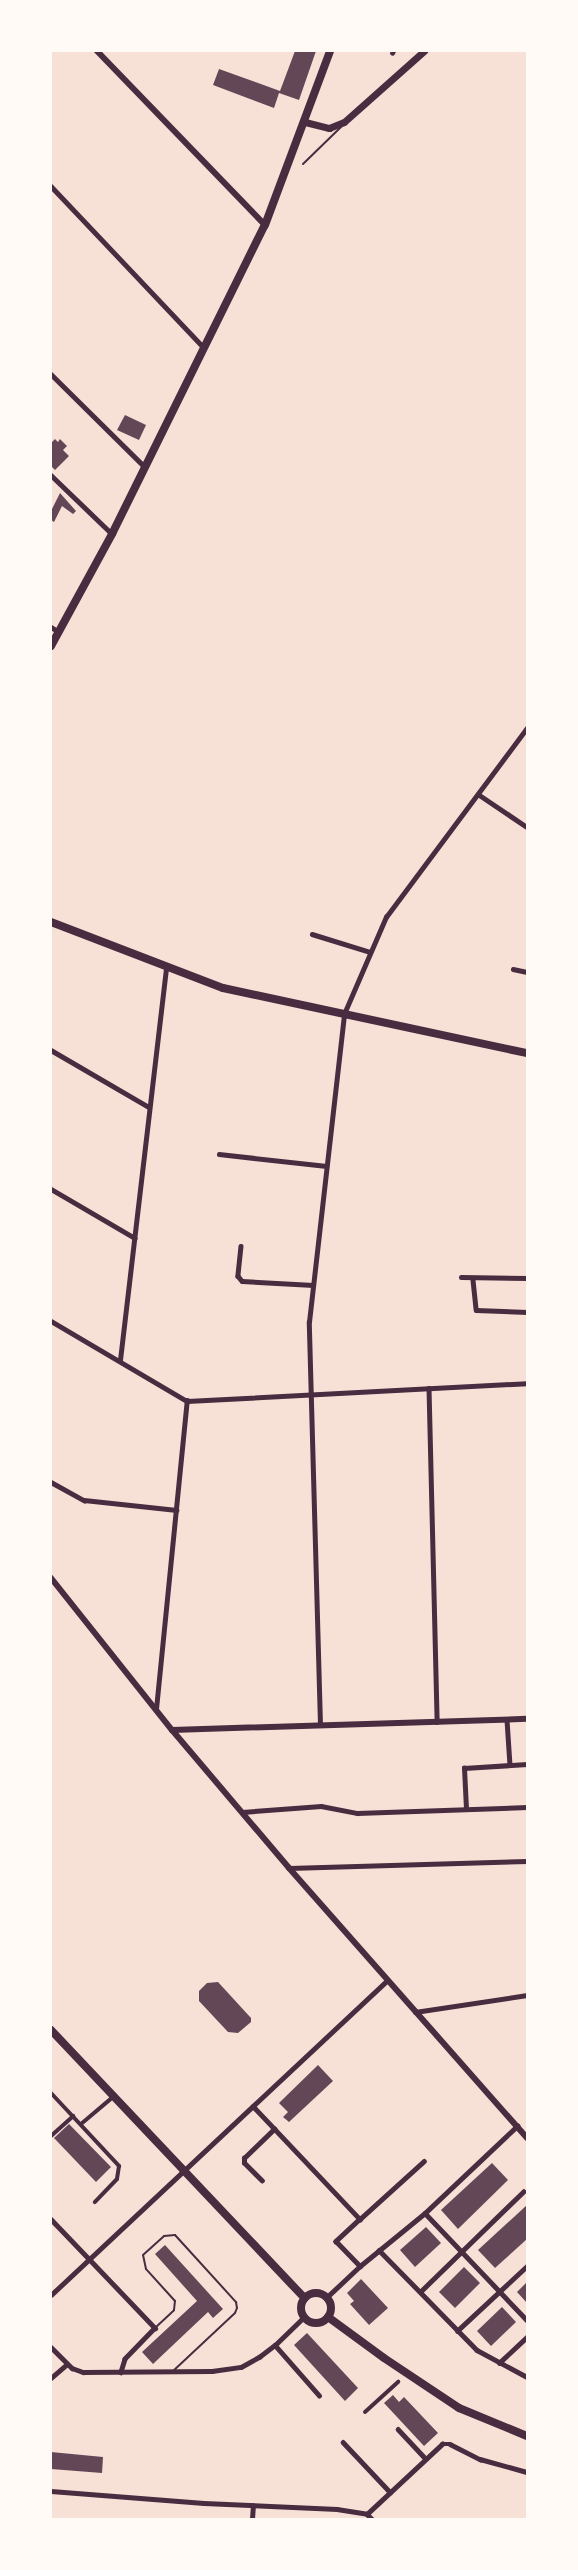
<!DOCTYPE html>
<style>
body{margin:0}
#map{position:relative;width:578px;height:2570px;overflow:hidden;background:#f7e1d7;font-family:Barlow,sans-serif}
div>[style]{position:absolute}
.building>*{inset:0;background:#644757}
.service>*{height:2px;margin:-1px;padding:0 1px;transform-origin:1px;border-radius:1px;background:#4a2c40}
.pedestrian>*{height:4px;margin:-2px;padding:0 2px;transform-origin:2px;border-radius:2px;background:#4a2c40}
.minor>*{height:4.5px;margin:-2.25px;padding:0 2.25px;transform-origin:2.25px;border-radius:2.25px;background:#4a2c40}
.tertiary>*{height:6px;margin:-3px;padding:0 3px;transform-origin:3px;border-radius:3px;background:#4a2c40}
.secondary>*{height:7px;margin:-3.5px;padding:0 3.5px;transform-origin:3.5px;border-radius:3.5px;background:#4a2c40}
.primary>*{height:8px;margin:-4px;padding:0 4px;transform-origin:4px;border-radius:4px;background:#4a2c40}
.primary>.ring{margin:-4px;padding:0;box-sizing:content-box;background:none;border:8px solid #4a2c40;border-radius:50%}
span{translate:-50% -50%;white-space:nowrap;text-align:center;line-height:1.15;-webkit-text-stroke:4.5px #fffaf5;paint-order:stroke}
.frame{position:absolute;inset:0;border:52px solid #fffaf5;pointer-events:none}
</style>
<div id="map">
<div class="building">
<i style="clip-path:polygon(295px 51px,316px 51px,299px 100px,279px 93px,274px 108px,213px 85px,219px 69px,280px 91px)"></i>
<i style="clip-path:polygon(125px 415px,146px 425px,139px 440px,117px 430px)"></i>
<i style="clip-path:polygon(55px 439px,58px 442px,60px 439px,67px 446px,63px 450px,69px 456px,55px 470px,51px 466px,51px 443px)"></i>
<i style="clip-path:polygon(60px 493px,76px 511px,73px 514px,62px 506px,54px 522px,51px 520px,51px 511px)"></i>
<i style="clip-path:polygon(218px 1982px,251px 2018px,251px 2022px,238px 2033px,228px 2032px,199px 2001px,199px 1991px,207px 1983px)"></i>
<i style="clip-path:polygon(318px 2065px,333px 2081px,289px 2122px,283px 2117px,288px 2112px,279px 2103px)"></i>
<i style="clip-path:polygon(69px 2124px,111px 2167px,96px 2182px,54px 2138px)"></i>
<i style="clip-path:polygon(492px 2163px,508px 2180px,458px 2229px,441px 2210px)"></i>
<i style="clip-path:polygon(527px 2205px,527px 2239px,495px 2268px,478px 2250px)"></i>
<i style="clip-path:polygon(426px 2227px,441px 2243px,415px 2267px,400px 2250px)"></i>
<i style="clip-path:polygon(165px 2245px,223px 2309px,213px 2318px,208px 2312px,153px 2364px,142px 2352px,197px 2301px,155px 2254px)"></i>
<i style="clip-path:polygon(464px 2267px,480px 2283px,455px 2308px,439px 2292px)"></i>
<i style="clip-path:polygon(361px 2279px,388px 2308px,369px 2325px,350px 2304px,354px 2301px,347px 2293px)"></i>
<i style="clip-path:polygon(527px 2282px,527px 2303px,517px 2292px)"></i>
<i style="clip-path:polygon(502px 2307px,516px 2322px,491px 2346px,477px 2331px)"></i>
<i style="clip-path:polygon(307px 2333px,358px 2388px,345px 2401px,294px 2345px)"></i>
<i style="clip-path:polygon(393px 2395px,399px 2402px,404px 2397px,438px 2433px,424px 2446px,384px 2403px)"></i>
<i style="clip-path:polygon(51px 2452px,103px 2457px,102px 2473px,51px 2469px)"></i>
</div>
<div class="service">
<i style="left:303px;top:164px;width:57px;rotate:-44.3deg"></i>
<i style="left:155px;top:2328px;width:26px;rotate:-43deg"></i>
<i style="left:174px;top:2310px;width:9px;rotate:-84deg"></i>
<i style="left:175px;top:2301px;width:43px;rotate:-132.2deg"></i>
<i style="left:146px;top:2269px;width:14px;rotate:-102deg"></i>
<i style="left:143px;top:2255px;width:28px;rotate:-42deg"></i>
<i style="left:164px;top:2236px;width:11px;rotate:-5deg"></i>
<i style="left:175px;top:2235px;width:91px;rotate:47.7deg"></i>
<i style="left:236px;top:2302px;width:6px;rotate:81deg"></i>
<i style="left:237px;top:2308px;width:5px;rotate:112deg"></i>
<i style="left:235px;top:2313px;width:83px;rotate:136.9deg"></i>
</div>
<div class="pedestrian">
<i style="left:51px;top:2093px;width:100px;rotate:47deg"></i>
<i style="left:119px;top:2166px;width:13px;rotate:99deg"></i>
<i style="left:117px;top:2179px;width:32px;rotate:134deg"></i>
<i style="left:81px;top:2124px;width:42px;rotate:-40.2deg"></i>
<i style="left:51px;top:2136px;width:30px;rotate:-42deg"></i>
<i style="left:365px;top:2412px;width:45px;rotate:-42.3deg"></i>
</div>
<div class="minor">
<i style="left:392px;top:53px;width:2px;rotate:-63deg"></i>
<i style="left:51px;top:186px;width:223px;rotate:46.6deg"></i>
<i style="left:51px;top:374px;width:132px;rotate:44.7deg"></i>
<i style="left:51px;top:475px;width:85px;rotate:44deg"></i>
<i style="left:51px;top:627px;width:9px;rotate:32deg"></i>
<i style="left:478px;top:794px;width:59px;rotate:34deg"></i>
<i style="left:312px;top:934px;width:61px;rotate:17.2deg"></i>
<i style="left:513px;top:969px;width:14px;rotate:12deg"></i>
<i style="left:51px;top:1050px;width:113px;rotate:30.2deg"></i>
<i style="left:219px;top:1154px;width:108px;rotate:6.4deg"></i>
<i style="left:51px;top:1189px;width:97px;rotate:30.3deg"></i>
<i style="left:241px;top:1246px;width:30px;rotate:96deg"></i>
<i style="left:238px;top:1276px;width:6px;rotate:51deg"></i>
<i style="left:242px;top:1281px;width:71px;rotate:3.2deg"></i>
<i style="left:461px;top:1277px;width:66px;rotate:0.9deg"></i>
<i style="left:473px;top:1280px;width:30px;rotate:84deg"></i>
<i style="left:476px;top:1310px;width:51px;rotate:2.2deg"></i>
<i style="left:51px;top:1321px;width:158px;rotate:30.5deg"></i>
<i style="left:120px;top:1360px;width:397px;rotate:-83.3deg"></i>
<i style="left:429px;top:1388px;width:334px;rotate:88.6deg"></i>
<i style="left:187px;top:1401px;width:340px;rotate:-3deg"></i>
<i style="left:51px;top:1482px;width:38px;rotate:29deg"></i>
<i style="left:84px;top:1500px;width:93px;rotate:6.2deg"></i>
<i style="left:156px;top:1709px;width:310px;rotate:-84.3deg"></i>
<i style="left:507px;top:1720px;width:45px;rotate:86.2deg"></i>
<i style="left:320px;top:1725px;width:403px;rotate:-91.6deg"></i>
<i style="left:309px;top:1322px;width:310px;rotate:-83.5deg"></i>
<i style="left:344px;top:1014px;width:106px;rotate:-66.6deg"></i>
<i style="left:386px;top:917px;width:236px;rotate:-53.3deg"></i>
<i style="left:466px;top:1809px;width:41px;rotate:-92.8deg"></i>
<i style="left:464px;top:1768px;width:63px;rotate:-3.6deg"></i>
<i style="left:242px;top:1812px;width:79px;rotate:-4.3deg"></i>
<i style="left:321px;top:1806px;width:37px;rotate:11deg"></i>
<i style="left:357px;top:1813px;width:170px;rotate:-2deg"></i>
<i style="left:289px;top:1868px;width:238px;rotate:-1.7deg"></i>
<i style="left:415px;top:2012px;width:113px;rotate:-8.6deg"></i>
<i style="left:253px;top:2106px;width:156px;rotate:46.6deg"></i>
<i style="left:360px;top:2219px;width:33px;rotate:137deg"></i>
<i style="left:336px;top:2241px;width:35px;rotate:46deg"></i>
<i style="left:262px;top:2181px;width:25px;rotate:-135deg"></i>
<i style="left:244px;top:2163px;width:5px;rotate:-90deg"></i>
<i style="left:244px;top:2158px;width:42px;rotate:-44deg"></i>
<i style="left:425px;top:2213px;width:148px;rotate:46.4deg"></i>
<i style="left:51px;top:2219px;width:151px;rotate:46.3deg"></i>
<i style="left:155px;top:2328px;width:43px;rotate:134.1deg"></i>
<i style="left:125px;top:2359px;width:14px;rotate:107deg"></i>
<i style="left:360px;top:2219px;width:86px;rotate:-42.2deg"></i>
<i style="left:379px;top:2250px;width:140px;rotate:45.6deg"></i>
<i style="left:477px;top:2350px;width:57px;rotate:28.4deg"></i>
<i style="left:420px;top:2292px;width:144px;rotate:-44.2deg"></i>
<i style="left:51px;top:2295px;width:461px;rotate:-43.1deg"></i>
<i style="left:327px;top:2297px;width:45px;rotate:-43.2deg"></i>
<i style="left:360px;top:2266px;width:84px;rotate:-39.2deg"></i>
<i style="left:425px;top:2213px;width:127px;rotate:-43.4deg"></i>
<i style="left:457px;top:2331px;width:96px;rotate:-42.9deg"></i>
<i style="left:275px;top:2345px;width:67px;rotate:48.7deg"></i>
<i style="left:51px;top:2347px;width:30px;rotate:45deg"></i>
<i style="left:72px;top:2368px;width:12px;rotate:20deg"></i>
<i style="left:83px;top:2372px;width:129px;rotate:-0.4deg"></i>
<i style="left:212px;top:2371px;width:29px;rotate:-8deg"></i>
<i style="left:241px;top:2367px;width:21px;rotate:-29deg"></i>
<i style="left:259px;top:2357px;width:20px;rotate:-37deg"></i>
<i style="left:275px;top:2345px;width:40px;rotate:-44deg"></i>
<i style="left:499px;top:2363px;width:38px;rotate:-43deg"></i>
<i style="left:51px;top:2378px;width:21px;rotate:-41deg"></i>
<i style="left:398px;top:2429px;width:40px;rotate:47deg"></i>
<i style="left:343px;top:2442px;width:69px;rotate:46.8deg"></i>
<i style="left:51px;top:2491px;width:153px;rotate:4.5deg"></i>
<i style="left:204px;top:2503px;width:133px;rotate:2.6deg"></i>
<i style="left:337px;top:2509px;width:30px;rotate:9deg"></i>
<i style="left:367px;top:2514px;width:7px;rotate:45deg"></i>
<i style="left:367px;top:2514px;width:103px;rotate:-43deg"></i>
<i style="left:442px;top:2444px;width:8px"></i>
<i style="left:450px;top:2444px;width:34px;rotate:27deg"></i>
<i style="left:480px;top:2459px;width:49px;rotate:15.5deg"></i>
<i style="left:252px;top:2519px;width:13px;rotate:-86deg"></i>
</div>
<div class="tertiary">
<i style="left:97px;top:51px;width:242px;rotate:46deg"></i>
<i style="left:51px;top:1578px;width:194px;rotate:51.5deg"></i>
<i style="left:172px;top:1730px;width:181px;rotate:49.7deg"></i>
<i style="left:289px;top:1868px;width:360px;rotate:48.6deg"></i>
<i style="left:172px;top:1730px;width:355px;rotate:-1.8deg"></i>
</div>
<div class="secondary">
<i style="left:305px;top:122px;width:25px;rotate:14deg"></i>
<i style="left:329px;top:128px;width:16px;rotate:-22deg"></i>
<i style="left:344px;top:122px;width:107px;rotate:-41.6deg"></i>
</div>
<div class="primary">
<i style="left:51px;top:646px;width:128px;rotate:-61.4deg"></i>
<i style="left:112px;top:534px;width:345px;rotate:-63.7deg"></i>
<i style="left:265px;top:225px;width:186px;rotate:-69.5deg"></i>
<i style="left:51px;top:922px;width:184px;rotate:21deg"></i>
<i style="left:223px;top:988px;width:311px;rotate:12.1deg"></i>
<i style="left:51px;top:2030px;width:369px;rotate:46.6deg"></i>
<i class="ring" style="left:301px;top:2293px;width:22px;height:22px"></i>
<i style="left:328px;top:2317px;width:69px;rotate:36.2deg"></i>
<i style="left:384px;top:2358px;width:90px;rotate:33.7deg"></i>
<i style="left:459px;top:2408px;width:74px;rotate:22.4deg"></i>
</div>
<div class="frame"></div>
</div>
